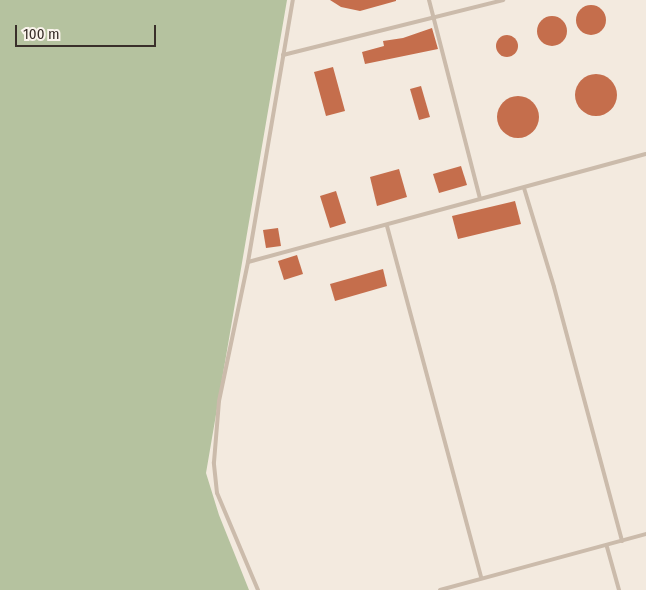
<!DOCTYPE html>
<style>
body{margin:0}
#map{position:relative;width:646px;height:590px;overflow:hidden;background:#f3eadf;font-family:"Fira Sans Condensed",sans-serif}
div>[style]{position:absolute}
.green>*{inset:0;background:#b5c29f}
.building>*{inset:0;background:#c56e4c}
.round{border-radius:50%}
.lane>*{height:4px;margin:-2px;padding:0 2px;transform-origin:2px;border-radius:2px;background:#cbbbab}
span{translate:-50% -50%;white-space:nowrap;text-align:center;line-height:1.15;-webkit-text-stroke:5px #faf4ec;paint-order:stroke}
.scale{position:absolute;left:15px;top:25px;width:141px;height:22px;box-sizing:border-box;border:2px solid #392f2a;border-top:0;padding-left:6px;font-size:15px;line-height:18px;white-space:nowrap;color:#392f2a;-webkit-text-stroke:4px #faf4ec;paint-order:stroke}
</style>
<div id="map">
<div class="green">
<i style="clip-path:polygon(0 0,287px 0,206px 473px,219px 515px,249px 590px,0 590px)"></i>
</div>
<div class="building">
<i style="clip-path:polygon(330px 0,396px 0,396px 1px,360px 11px,341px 7px)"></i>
<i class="round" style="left:576px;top:5px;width:30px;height:30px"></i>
<i class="round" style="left:537px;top:16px;width:30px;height:30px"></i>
<i style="clip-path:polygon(432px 28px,438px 49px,365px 64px,362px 52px,384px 46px,383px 41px,403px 38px)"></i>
<i class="round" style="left:496px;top:35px;width:22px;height:22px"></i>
<i style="clip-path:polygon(333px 67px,345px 111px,326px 116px,314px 72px)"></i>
<i class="round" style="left:575px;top:74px;width:42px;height:42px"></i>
<i style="clip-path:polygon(421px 86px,430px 117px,419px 120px,410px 89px)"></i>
<i class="round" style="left:497px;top:96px;width:42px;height:42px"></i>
<i style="clip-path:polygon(461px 166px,467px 185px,439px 193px,433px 174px)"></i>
<i style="clip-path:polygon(399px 169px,407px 197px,377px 206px,370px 177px)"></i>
<i style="clip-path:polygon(336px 191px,346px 223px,330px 228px,320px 196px)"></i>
<i style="clip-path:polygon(515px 201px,521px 224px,458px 239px,452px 216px)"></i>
<i style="clip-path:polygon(278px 228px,281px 246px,266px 248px,263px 230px)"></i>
<i style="clip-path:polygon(297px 255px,303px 274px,284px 280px,278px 261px)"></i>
<i style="clip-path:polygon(383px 269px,387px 286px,335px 301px,330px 284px)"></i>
</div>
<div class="lane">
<i style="left:429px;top:0;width:205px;rotate:75.6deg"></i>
<i style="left:283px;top:55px;width:227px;rotate:-14deg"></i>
<i style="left:524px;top:188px;width:103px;rotate:73.1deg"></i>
<i style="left:554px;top:287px;width:263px;rotate:75deg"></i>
<i style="left:387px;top:226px;width:364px;rotate:75deg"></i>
<i style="left:248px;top:262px;width:412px;rotate:-15.2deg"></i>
<i style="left:607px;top:547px;width:45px;rotate:74.4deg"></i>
<i style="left:258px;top:590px;width:105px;rotate:-112.9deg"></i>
<i style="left:217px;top:493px;width:31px;rotate:-96deg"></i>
<i style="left:214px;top:462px;width:61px;rotate:-85.3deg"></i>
<i style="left:219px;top:401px;width:142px;rotate:-78.2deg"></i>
<i style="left:248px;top:262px;width:266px;rotate:-80.3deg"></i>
<i style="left:440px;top:590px;width:213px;rotate:-15.2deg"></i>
</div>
<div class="scale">100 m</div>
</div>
